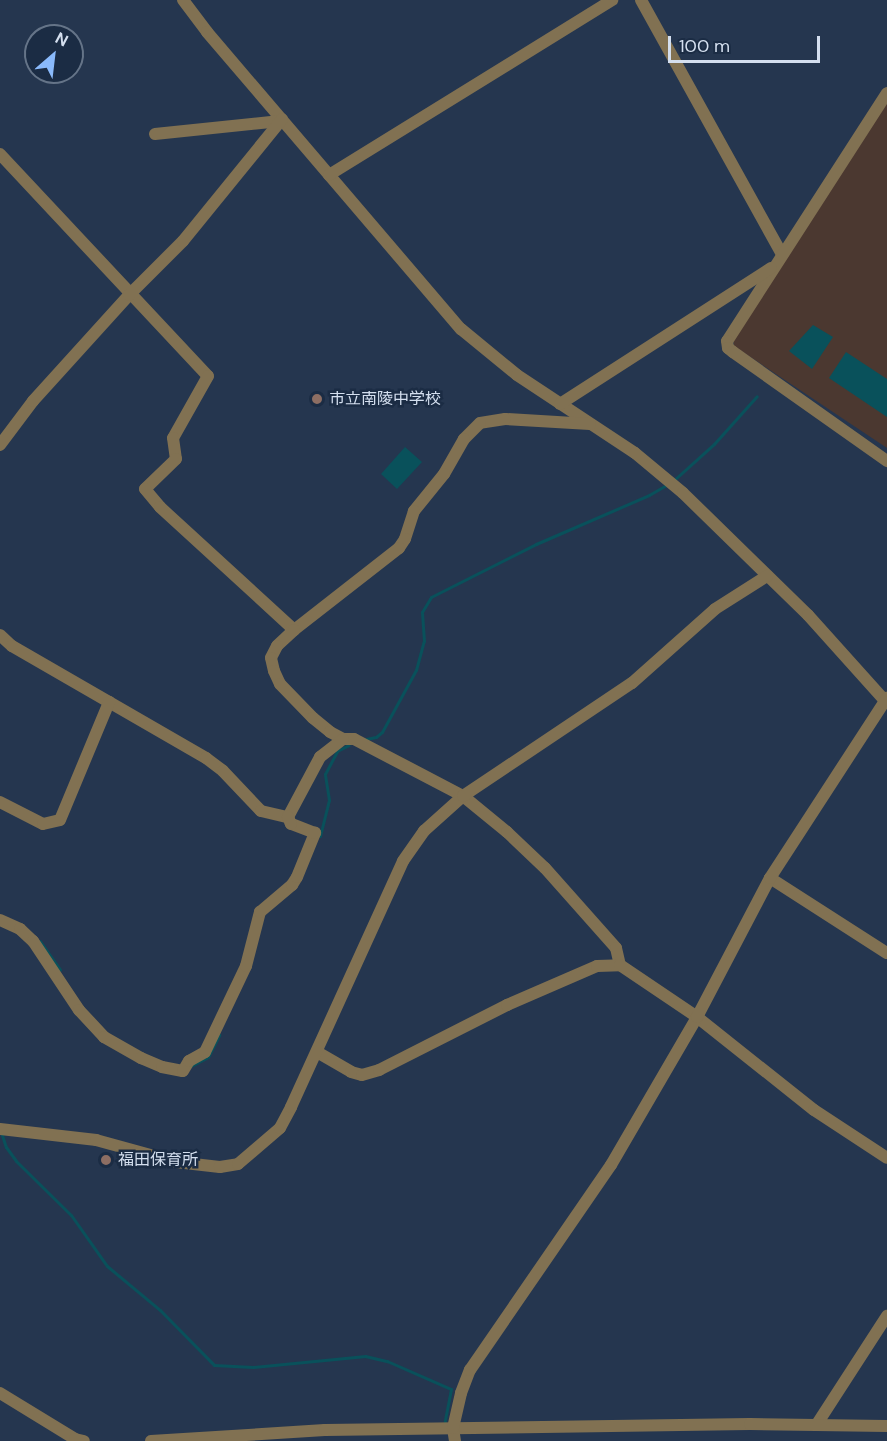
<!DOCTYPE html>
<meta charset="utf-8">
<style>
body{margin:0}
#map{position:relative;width:887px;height:1441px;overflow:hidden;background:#25364f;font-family:"DM Sans","Noto Sans JP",sans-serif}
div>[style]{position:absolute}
.industrial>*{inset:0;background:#4b3830}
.water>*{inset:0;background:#09515b}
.stream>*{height:3px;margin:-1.5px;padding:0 1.5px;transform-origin:1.5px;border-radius:1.5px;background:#09515b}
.minor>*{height:12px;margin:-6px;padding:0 6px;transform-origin:6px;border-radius:6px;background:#817152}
.dots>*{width:16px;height:16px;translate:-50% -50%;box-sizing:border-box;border:3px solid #1b2c44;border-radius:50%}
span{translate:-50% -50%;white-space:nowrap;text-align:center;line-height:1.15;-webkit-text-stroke:5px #1b2c44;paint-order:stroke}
.poi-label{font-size:16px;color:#d4dfef}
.left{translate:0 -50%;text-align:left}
.north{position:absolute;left:24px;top:24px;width:60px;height:60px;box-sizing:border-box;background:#1b2c44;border:2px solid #657488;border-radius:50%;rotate:28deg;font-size:16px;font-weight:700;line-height:24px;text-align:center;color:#d4dfef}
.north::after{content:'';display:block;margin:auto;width:21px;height:27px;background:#8abafc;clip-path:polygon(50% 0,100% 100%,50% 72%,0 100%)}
.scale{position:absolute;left:668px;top:36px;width:152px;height:27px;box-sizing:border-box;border:3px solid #d4dfef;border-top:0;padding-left:8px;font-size:18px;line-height:21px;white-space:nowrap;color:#d4dfef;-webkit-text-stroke:4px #1b2c44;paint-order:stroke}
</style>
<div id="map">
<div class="industrial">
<i style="clip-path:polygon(887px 102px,887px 448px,734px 346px,733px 337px)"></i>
</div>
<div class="water">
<i style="clip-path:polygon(813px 325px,833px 337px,812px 369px,789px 351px)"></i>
<i style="clip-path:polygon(846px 352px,887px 379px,887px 417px,829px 378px)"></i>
<i style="clip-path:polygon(405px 447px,422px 462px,397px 489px,381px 474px)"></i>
</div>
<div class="stream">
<i style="left:674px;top:480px;width:54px;rotate:-42deg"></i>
<i style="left:714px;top:444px;width:64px;rotate:-48.1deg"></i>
<i style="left:366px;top:739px;width:10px;rotate:-11deg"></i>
<i style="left:376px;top:737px;width:8px;rotate:-40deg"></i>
<i style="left:382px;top:732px;width:71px;rotate:-61.3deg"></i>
<i style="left:416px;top:670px;width:30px;rotate:-75deg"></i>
<i style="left:424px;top:641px;width:29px;rotate:-94deg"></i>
<i style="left:422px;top:612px;width:17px;rotate:-59deg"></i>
<i style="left:431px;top:597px;width:118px;rotate:-26.8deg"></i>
<i style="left:536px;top:544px;width:123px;rotate:-23.4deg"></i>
<i style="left:649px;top:495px;width:22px;rotate:-30deg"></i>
<i style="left:320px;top:836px;width:37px;rotate:-76deg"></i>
<i style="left:329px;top:800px;width:26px;rotate:-99deg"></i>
<i style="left:325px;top:774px;width:26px;rotate:-62deg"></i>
<i style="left:337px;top:751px;width:13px;rotate:-27deg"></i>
<i style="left:40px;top:941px;width:35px;rotate:55deg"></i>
<i style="left:191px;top:1066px;width:19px;rotate:-28deg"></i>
<i style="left:208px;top:1057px;width:25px;rotate:-63deg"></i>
<i style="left:1px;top:1132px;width:16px;rotate:72deg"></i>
<i style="left:6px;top:1147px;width:17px;rotate:54deg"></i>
<i style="left:16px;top:1161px;width:77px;rotate:44.5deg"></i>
<i style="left:71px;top:1215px;width:62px;rotate:54.8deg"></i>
<i style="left:107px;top:1266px;width:69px;rotate:39.7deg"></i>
<i style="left:160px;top:1310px;width:77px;rotate:45.5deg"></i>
<i style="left:214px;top:1365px;width:39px;rotate:3deg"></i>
<i style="left:253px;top:1367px;width:113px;rotate:-5.6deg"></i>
<i style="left:365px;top:1356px;width:23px;rotate:13deg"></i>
<i style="left:387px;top:1361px;width:70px;rotate:23.6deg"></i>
<i style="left:451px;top:1389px;width:33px;rotate:101deg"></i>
</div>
<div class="minor">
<i style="left:183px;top:0;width:40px;rotate:53deg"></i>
<i style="left:207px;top:32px;width:391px;rotate:49.5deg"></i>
<i style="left:461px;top:329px;width:72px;rotate:39.4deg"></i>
<i style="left:517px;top:375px;width:141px;rotate:33.5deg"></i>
<i style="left:635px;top:453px;width:62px;rotate:39.8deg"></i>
<i style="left:683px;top:493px;width:175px;rotate:44.3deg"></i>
<i style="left:808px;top:615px;width:118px;rotate:48.1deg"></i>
<i style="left:641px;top:0;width:291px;rotate:61deg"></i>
<i style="left:887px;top:93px;width:295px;rotate:122.8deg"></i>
<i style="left:727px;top:341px;width:7px;rotate:82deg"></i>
<i style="left:728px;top:348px;width:6px;rotate:39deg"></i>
<i style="left:733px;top:352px;width:189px;rotate:35.3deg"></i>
<i style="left:155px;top:134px;width:126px;rotate:-5.9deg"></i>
<i style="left:0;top:154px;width:304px;rotate:46.9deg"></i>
<i style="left:208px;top:376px;width:71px;rotate:119.4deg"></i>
<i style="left:173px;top:438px;width:21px;rotate:82deg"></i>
<i style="left:176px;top:459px;width:43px;rotate:135.9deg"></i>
<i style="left:145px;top:489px;width:23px;rotate:50deg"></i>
<i style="left:160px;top:507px;width:182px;rotate:42.5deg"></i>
<i style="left:329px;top:175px;width:333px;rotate:-31.7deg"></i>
<i style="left:560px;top:404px;width:251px;rotate:-32.8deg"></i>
<i style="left:590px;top:424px;width:85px;rotate:-176.6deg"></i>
<i style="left:505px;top:419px;width:25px;rotate:171deg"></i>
<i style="left:480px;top:423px;width:23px;rotate:135deg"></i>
<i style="left:464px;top:439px;width:40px;rotate:119.7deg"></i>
<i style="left:444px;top:474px;width:48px;rotate:129deg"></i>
<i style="left:414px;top:511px;width:29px;rotate:108deg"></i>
<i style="left:405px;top:539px;width:11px;rotate:124deg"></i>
<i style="left:399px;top:548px;width:133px;rotate:142deg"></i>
<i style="left:294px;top:630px;width:23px;rotate:137deg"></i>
<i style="left:277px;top:646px;width:13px;rotate:117deg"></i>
<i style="left:271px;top:658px;width:13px;rotate:77deg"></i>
<i style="left:274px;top:671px;width:14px;rotate:65deg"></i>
<i style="left:280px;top:684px;width:47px;rotate:45.9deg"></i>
<i style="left:313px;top:718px;width:22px;rotate:39deg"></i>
<i style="left:330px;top:732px;width:15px;rotate:28deg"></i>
<i style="left:343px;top:739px;width:11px"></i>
<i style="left:354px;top:739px;width:123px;rotate:27.6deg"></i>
<i style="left:463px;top:796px;width:57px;rotate:39.3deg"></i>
<i style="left:507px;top:832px;width:52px;rotate:43.5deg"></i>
<i style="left:545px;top:868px;width:107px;rotate:48.4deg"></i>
<i style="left:616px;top:948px;width:17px;rotate:77deg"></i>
<i style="left:0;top:445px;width:55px;rotate:-53.1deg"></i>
<i style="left:33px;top:401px;width:143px;rotate:-47.8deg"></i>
<i style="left:129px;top:295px;width:76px;rotate:-45deg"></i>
<i style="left:183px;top:241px;width:157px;rotate:-50.9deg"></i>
<i style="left:0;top:635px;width:16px;rotate:43deg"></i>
<i style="left:12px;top:646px;width:224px;rotate:30deg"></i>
<i style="left:206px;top:758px;width:21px;rotate:37deg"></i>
<i style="left:223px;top:771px;width:55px;rotate:46.5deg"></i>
<i style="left:261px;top:811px;width:28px;rotate:13deg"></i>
<i style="left:288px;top:817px;width:68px;rotate:-61.9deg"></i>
<i style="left:320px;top:757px;width:29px;rotate:-38deg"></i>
<i style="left:0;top:802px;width:48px;rotate:27.1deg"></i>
<i style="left:43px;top:824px;width:17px;rotate:-13deg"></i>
<i style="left:60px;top:820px;width:128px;rotate:-67.4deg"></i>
<i style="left:770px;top:878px;width:139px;rotate:32.7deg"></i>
<i style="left:0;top:920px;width:22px;rotate:24deg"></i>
<i style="left:20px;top:929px;width:18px;rotate:43deg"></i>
<i style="left:33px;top:941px;width:83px;rotate:56.3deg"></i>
<i style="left:79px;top:1010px;width:37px;rotate:47deg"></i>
<i style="left:104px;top:1037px;width:43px;rotate:29.6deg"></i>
<i style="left:141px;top:1058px;width:23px;rotate:23deg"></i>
<i style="left:162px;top:1067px;width:21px;rotate:11deg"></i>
<i style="left:183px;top:1071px;width:12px;rotate:-59deg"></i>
<i style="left:189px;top:1061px;width:18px;rotate:-29deg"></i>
<i style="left:205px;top:1052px;width:95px;rotate:-64.5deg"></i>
<i style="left:246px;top:966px;width:56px;rotate:-75.5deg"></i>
<i style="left:260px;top:912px;width:42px;rotate:-40.2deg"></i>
<i style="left:292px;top:885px;width:9px;rotate:-58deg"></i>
<i style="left:297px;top:877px;width:48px;rotate:-67.8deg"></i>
<i style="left:315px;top:833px;width:26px;rotate:-159deg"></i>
<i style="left:291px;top:824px;width:8px;rotate:-113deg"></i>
<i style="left:317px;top:1052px;width:39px;rotate:30deg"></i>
<i style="left:351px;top:1072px;width:11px;rotate:15deg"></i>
<i style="left:362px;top:1075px;width:18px;rotate:-16deg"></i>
<i style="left:379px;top:1070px;width:144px;rotate:-26.9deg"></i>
<i style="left:507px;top:1005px;width:98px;rotate:-23.4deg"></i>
<i style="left:597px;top:966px;width:23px;rotate:-2deg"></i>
<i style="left:620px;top:965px;width:93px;rotate:34deg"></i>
<i style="left:697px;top:1017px;width:149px;rotate:38.5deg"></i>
<i style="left:814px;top:1110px;width:87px;rotate:33.3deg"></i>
<i style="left:0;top:1129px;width:97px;rotate:6.5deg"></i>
<i style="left:96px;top:1140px;width:83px;rotate:15.4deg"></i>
<i style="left:176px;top:1162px;width:44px;rotate:6.5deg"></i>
<i style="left:220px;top:1167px;width:18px;rotate:-9deg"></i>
<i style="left:238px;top:1164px;width:55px;rotate:-40.6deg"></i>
<i style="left:280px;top:1128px;width:24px;rotate:-62deg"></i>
<i style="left:291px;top:1107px;width:270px;rotate:-65.5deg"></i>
<i style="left:403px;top:861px;width:37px;rotate:-55deg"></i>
<i style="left:424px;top:831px;width:52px;rotate:-41.9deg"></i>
<i style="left:463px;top:796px;width:203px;rotate:-33.8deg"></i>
<i style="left:632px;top:683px;width:111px;rotate:-41.7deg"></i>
<i style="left:715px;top:609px;width:62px;rotate:-32.4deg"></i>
<i style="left:0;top:1393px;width:88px;rotate:31.5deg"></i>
<i style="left:75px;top:1439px;width:9px;rotate:13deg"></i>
<i style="left:817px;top:1424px;width:129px;rotate:-57.1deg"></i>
<i style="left:151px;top:1441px;width:174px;rotate:-3.6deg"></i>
<i style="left:325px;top:1430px;width:425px;rotate:-0.8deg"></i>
<i style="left:750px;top:1424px;width:137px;rotate:0.8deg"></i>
<i style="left:455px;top:1441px;width:13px;rotate:-99deg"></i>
<i style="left:453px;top:1428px;width:36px;rotate:-77deg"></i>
<i style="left:461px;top:1393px;width:25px;rotate:-69deg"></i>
<i style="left:470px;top:1370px;width:249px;rotate:-55.5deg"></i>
<i style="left:611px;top:1165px;width:171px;rotate:-59.8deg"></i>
<i style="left:697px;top:1017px;width:157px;rotate:-62.3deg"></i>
<i style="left:770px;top:878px;width:215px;rotate:-57deg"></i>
</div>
<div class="dots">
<i style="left:317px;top:399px;background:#8d6e63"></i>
<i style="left:106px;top:1160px;background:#8d6e63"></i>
</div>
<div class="poi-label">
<span class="left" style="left:329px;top:399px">市立南陵中学校</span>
<span class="left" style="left:118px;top:1160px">福田保育所</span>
</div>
<div class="north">N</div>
<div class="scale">100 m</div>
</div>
